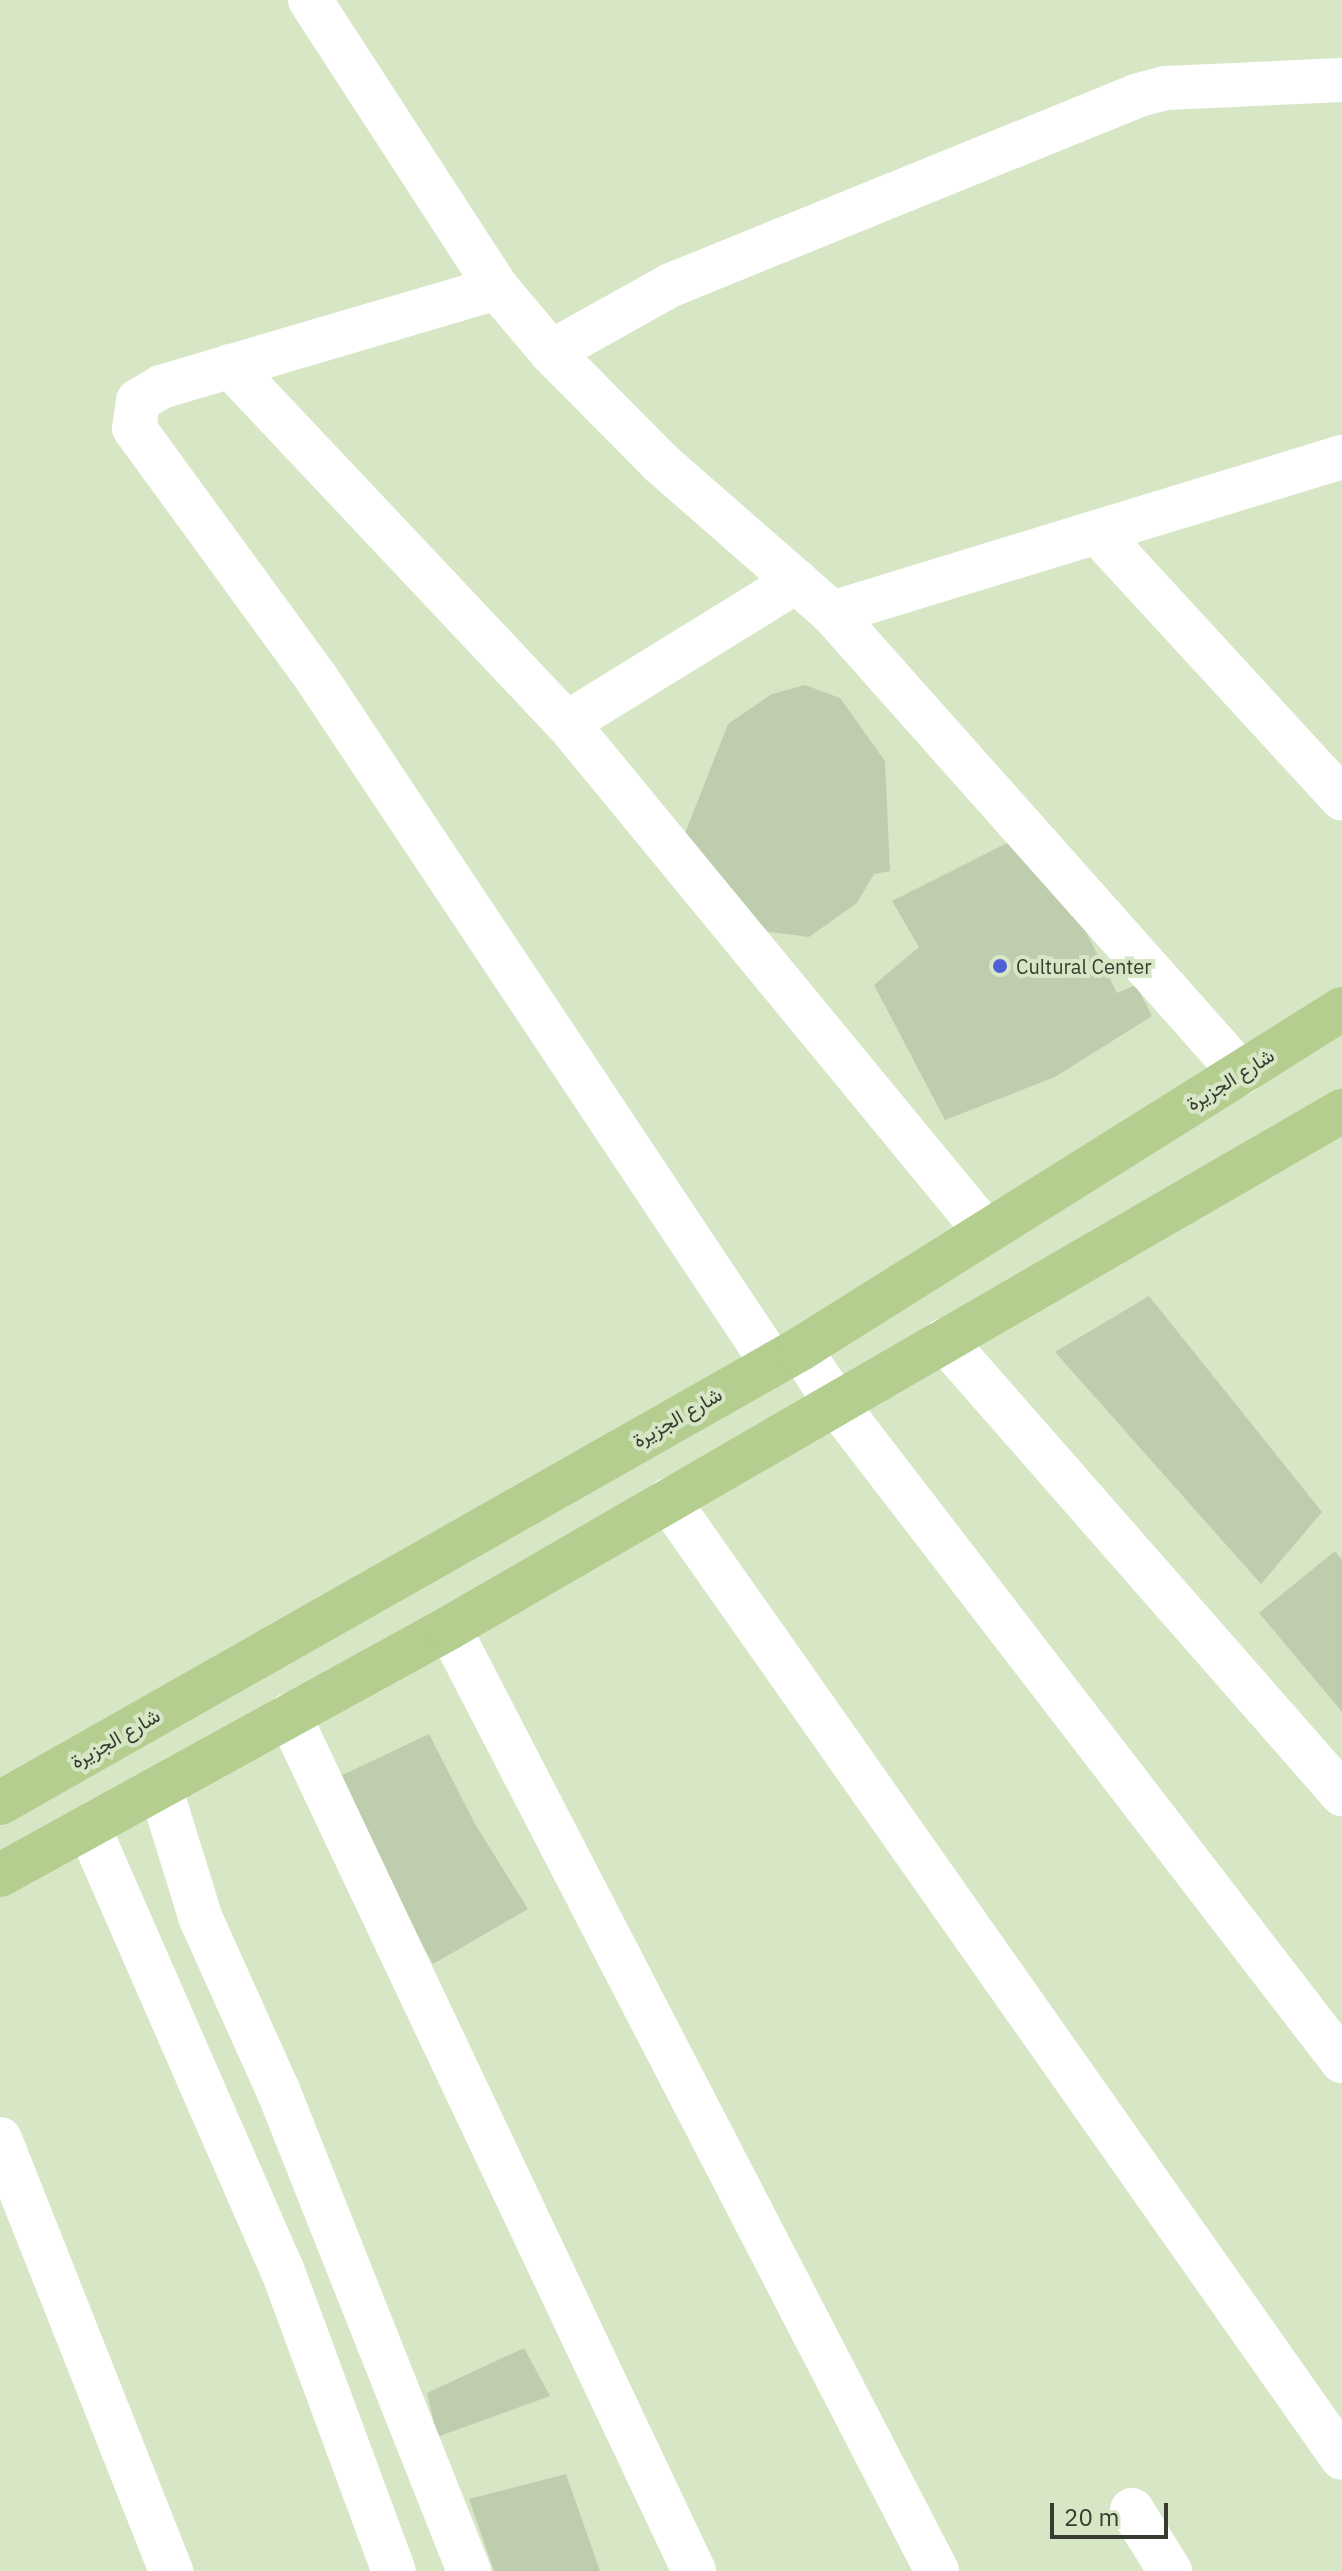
<!DOCTYPE html>
<meta charset="utf-8">
<style>
body{margin:0}
#map{position:relative;width:1342px;height:2571px;overflow:hidden;background:#d7e7c6;font-family:"IBM Plex Sans",Vazirmatn,sans-serif}
div>[style]{position:absolute}
.building>*{inset:0;background:#becdad}
.minor>*{height:44px;margin:-22px;padding:0 22px;transform-origin:22px;border-radius:22px;background:#fff}
.major>*{height:44px;margin:-22px;padding:0 22px;transform-origin:22px;border-radius:22px;background:#b4ce90}
.dots>*{width:22px;height:22px;translate:-50% -50%;box-sizing:border-box;border:4px solid #d7e7c6;border-radius:50%}
span{translate:-50% -50%;white-space:nowrap;text-align:center;line-height:1.15;-webkit-text-stroke:8px #d7e7c6;paint-order:stroke}
.poi-label{font-size:20px;color:#363d30}
.left{translate:0 -50%;text-align:left}
.street-label{font-size:20px;color:#363d30}
.scale{position:absolute;left:1050px;top:2503px;width:118px;height:36px;box-sizing:border-box;border:4px solid #363d30;border-top:0;padding-left:10px;font-size:24px;line-height:28px;white-space:nowrap;color:#363d30;-webkit-text-stroke:6px #d7e7c6;paint-order:stroke}
</style>
<div id="map">
<div class="building">
<i style="clip-path:polygon(805px 685px,840px 698px,885px 761px,890px 871px,874px 874px,857px 903px,809px 937px,754px 930px,680px 846px,728px 724px,772px 694px)"></i>
<i style="clip-path:polygon(1019px 837px,1070px 900px,1117px 993px,1136px 985px,1152px 1016px,1055px 1077px,945px 1120px,874px 985px,919px 947px,892px 901px)"></i>
<i style="clip-path:polygon(1149px 1296px,1322px 1512px,1261px 1584px,1055px 1352px)"></i>
<i style="clip-path:polygon(1335px 1551px,1342px 1560px,1342px 1712px,1259px 1613px)"></i>
<i style="clip-path:polygon(429px 1734px,475px 1824px,528px 1909px,433px 1964px,332px 1780px)"></i>
<i style="clip-path:polygon(524px 2348px,550px 2396px,437px 2437px,427px 2393px)"></i>
<i style="clip-path:polygon(566px 2474px,600px 2571px,494px 2571px,469px 2499px)"></i>
</div>
<div class="minor">
<i style="left:310px;top:0;width:343px;rotate:57deg"></i>
<i style="left:497px;top:288px;width:84px;rotate:49.8deg"></i>
<i style="left:551px;top:352px;width:158px;rotate:45.3deg"></i>
<i style="left:662px;top:464px;width:226px;rotate:41.2deg"></i>
<i style="left:832px;top:613px;width:533px;rotate:-17.01deg"></i>
<i style="left:497px;top:288px;width:350px;rotate:163.6deg"></i>
<i style="left:161px;top:387px;width:27px;rotate:149deg"></i>
<i style="left:138px;top:401px;width:27px;rotate:98deg"></i>
<i style="left:134px;top:428px;width:311px;rotate:53.9deg"></i>
<i style="left:317px;top:679px;width:822px;rotate:56.37deg"></i>
<i style="left:551px;top:352px;width:137px;rotate:-29.2deg"></i>
<i style="left:671px;top:285px;width:505px;rotate:-22.1deg"></i>
<i style="left:1139px;top:95px;width:28px;rotate:-15deg"></i>
<i style="left:1166px;top:88px;width:176px;rotate:-2.6deg"></i>
<i style="left:230px;top:366px;width:491px;rotate:46.7deg"></i>
<i style="left:567px;top:723px;width:659px;rotate:50.54deg"></i>
<i style="left:1097px;top:532px;width:362px;rotate:47.4deg"></i>
<i style="left:832px;top:613px;width:616px;rotate:48.36deg"></i>
<i style="left:567px;top:723px;width:270px;rotate:-31.7deg"></i>
<i style="left:944px;top:1340px;width:604px;rotate:48.76deg"></i>
<i style="left:800px;top:1349px;width:67px;rotate:56.5deg"></i>
<i style="left:837px;top:1405px;width:828px;rotate:52.41deg"></i>
<i style="left:668px;top:1500px;width:1171px;rotate:54.87deg"></i>
<i style="left:449px;top:1628px;width:1062px;rotate:62.64deg"></i>
<i style="left:289px;top:1715px;width:947px;rotate:64.68deg"></i>
<i style="left:161px;top:1790px;width:135px;rotate:72.8deg"></i>
<i style="left:201px;top:1919px;width:188px;rotate:65.8deg"></i>
<i style="left:278px;top:2090px;width:518px;rotate:68.34deg"></i>
<i style="left:89px;top:1828px;width:481px;rotate:66.4deg"></i>
<i style="left:282px;top:2269px;width:322px;rotate:69.7deg"></i>
<i style="left:0;top:2139px;width:465px;rotate:68.4deg"></i>
<i style="left:1132px;top:2510px;width:72px;rotate:58.1deg"></i>
</div>
<div class="major">
<i style="left:0;top:1803px;width:920px;rotate:-29.57deg"></i>
<i style="left:800px;top:1349px;width:640px;rotate:-32.1deg"></i>
<i style="left:0;top:1875px;width:512px;rotate:-28.82deg"></i>
<i style="left:449px;top:1628px;width:1032px;rotate:-30.07deg"></i>
</div>
<div class="dots">
<i style="left:1000px;top:966px;background:#4f61d6"></i>
</div>
<div class="poi-label">
<span class="left" style="left:1016px;top:966px">Cultural Center</span>
</div>
<div class="street-label">
<span style="left:1230px;top:1079px;rotate:-32deg">شارع الجزيرة</span>
<span style="left:677px;top:1417px;rotate:-30deg">شارع الجزيرة</span>
<span style="left:115px;top:1738px;rotate:-30deg">شارع الجزيرة</span>
</div>
<div class="scale">20 m</div>
</div>
